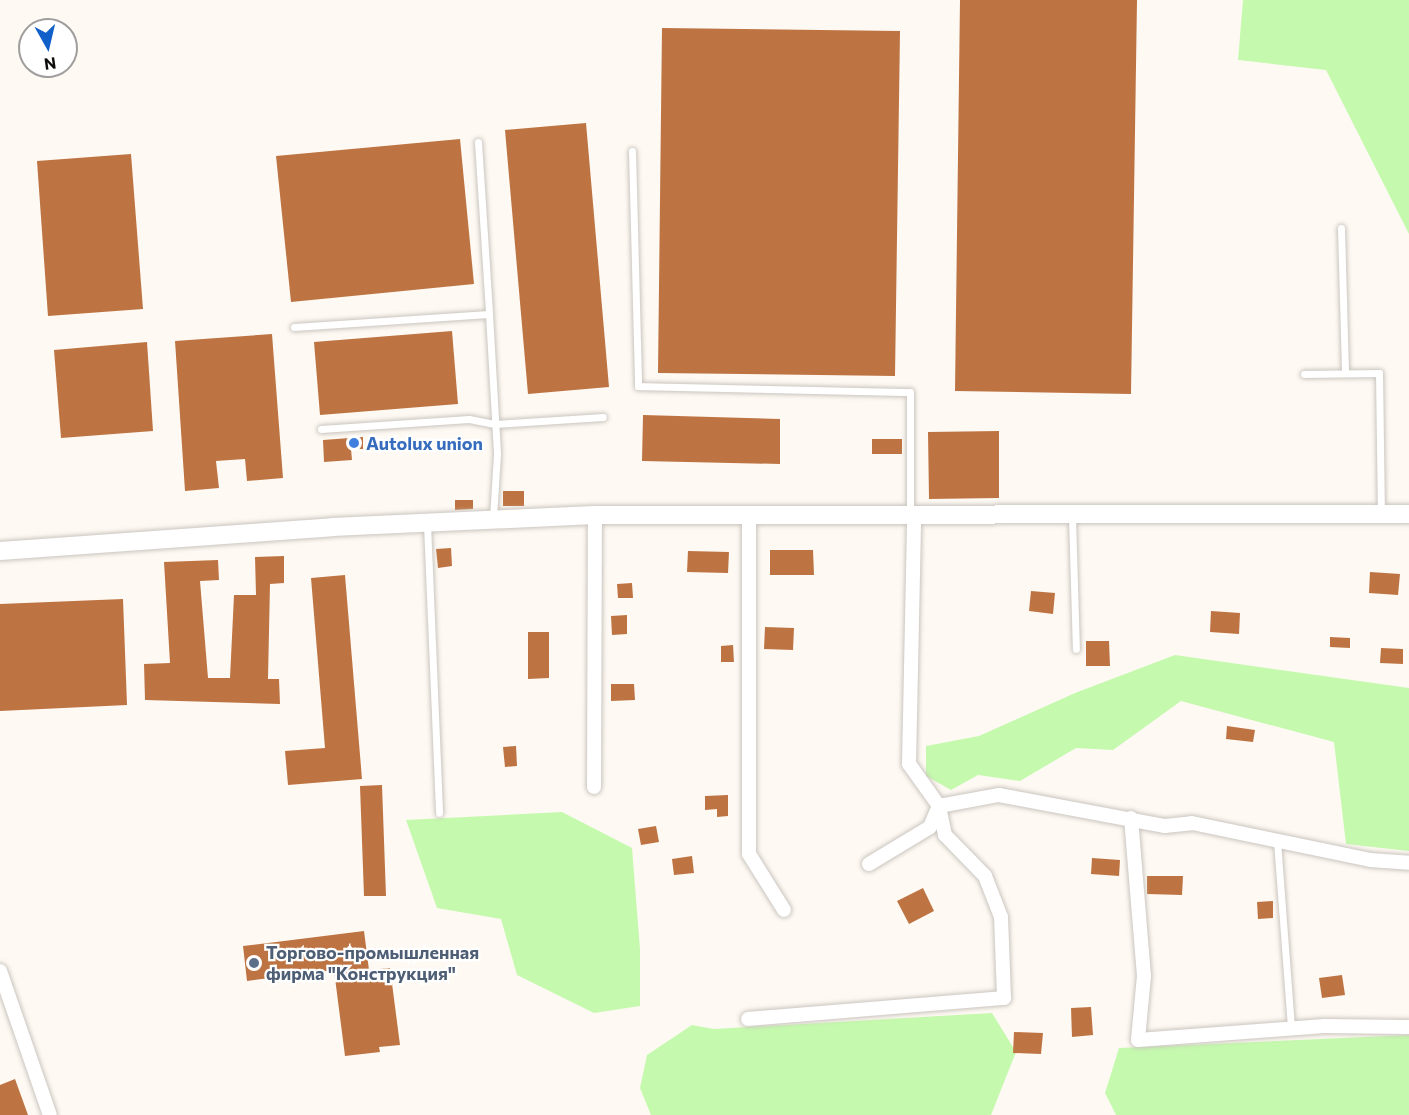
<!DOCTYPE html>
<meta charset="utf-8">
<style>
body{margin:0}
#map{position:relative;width:1409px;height:1115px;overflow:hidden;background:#fef9f3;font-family:Commissioner,sans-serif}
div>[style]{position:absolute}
.green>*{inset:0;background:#c5f9ae}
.building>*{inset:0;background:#be7442}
.roads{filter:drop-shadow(0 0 2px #cac5bf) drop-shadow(0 0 2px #cac5bf)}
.lane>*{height:7px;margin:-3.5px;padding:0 3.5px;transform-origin:3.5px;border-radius:3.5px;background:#fff}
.street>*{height:14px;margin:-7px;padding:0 7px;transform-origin:7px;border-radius:7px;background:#fff}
.secondary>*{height:18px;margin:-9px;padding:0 9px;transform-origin:9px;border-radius:9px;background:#fff}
.dots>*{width:16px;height:16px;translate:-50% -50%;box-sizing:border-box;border:3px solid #fff;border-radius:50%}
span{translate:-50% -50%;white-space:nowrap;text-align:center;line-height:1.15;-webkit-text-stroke:4.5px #fff;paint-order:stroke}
.shop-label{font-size:18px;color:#366cbe;font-weight:700}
.left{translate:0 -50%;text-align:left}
.service-label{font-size:18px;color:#4e5e75;font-weight:700}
.north{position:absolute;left:18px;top:18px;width:60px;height:60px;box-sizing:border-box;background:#fff;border:2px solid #9f9e9d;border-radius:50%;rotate:172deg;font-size:16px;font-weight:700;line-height:24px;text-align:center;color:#0e0c0a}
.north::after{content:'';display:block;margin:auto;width:21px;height:27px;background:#115fc9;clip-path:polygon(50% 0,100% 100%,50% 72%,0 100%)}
</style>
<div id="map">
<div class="green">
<i style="clip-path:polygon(1243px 0,1409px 0,1409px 234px,1326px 70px,1238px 60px)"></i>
<i style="clip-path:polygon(1175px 655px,1409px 688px,1409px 851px,1346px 844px,1334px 742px,1181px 701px,1113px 750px,1076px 748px,1020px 781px,978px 775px,951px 790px,926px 776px,926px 746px,979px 736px,1075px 693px)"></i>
<i style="clip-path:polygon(562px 812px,632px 848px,640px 949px,640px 1006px,594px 1013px,517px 975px,501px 919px,437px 908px,406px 820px)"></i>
<i style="clip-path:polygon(992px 1013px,1016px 1052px,991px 1115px,651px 1115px,640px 1088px,647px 1055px,692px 1025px,714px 1029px)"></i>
<i style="clip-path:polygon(1409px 1035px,1409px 1115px,1116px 1115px,1105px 1093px,1119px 1048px)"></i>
</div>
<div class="building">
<i style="clip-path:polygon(960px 0,1137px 0,1131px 394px,955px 391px)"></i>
<i style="clip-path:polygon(662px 28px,900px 31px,895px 376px,658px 373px)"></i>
<i style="clip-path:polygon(586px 123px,609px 387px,528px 394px,505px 130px)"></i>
<i style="clip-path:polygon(460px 139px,474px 284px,291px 302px,276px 156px)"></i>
<i style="clip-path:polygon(131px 154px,143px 309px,48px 316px,37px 161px)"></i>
<i style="clip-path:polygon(452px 331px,458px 404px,320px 415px,314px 342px)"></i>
<i style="clip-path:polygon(272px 334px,283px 478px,247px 481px,245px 459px,216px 461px,219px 488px,185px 491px,175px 341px)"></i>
<i style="clip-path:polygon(147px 342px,153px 431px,61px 438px,54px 350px)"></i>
<i style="clip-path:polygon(643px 415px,780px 419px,780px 464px,642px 461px)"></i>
<i style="clip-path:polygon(999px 431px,999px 498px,929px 499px,928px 432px)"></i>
<i style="clip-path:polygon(363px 437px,363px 449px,351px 449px,352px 460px,324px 462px,323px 440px)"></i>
<i style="clip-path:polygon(872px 439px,902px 439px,902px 454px,872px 454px)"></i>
<i style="clip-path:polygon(503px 491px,524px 491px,524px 506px,503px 506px)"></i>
<i style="clip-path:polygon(455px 500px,473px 500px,473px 509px,455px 510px)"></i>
<i style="clip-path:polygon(451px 548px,452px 566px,438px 568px,436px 549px)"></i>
<i style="clip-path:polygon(770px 550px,813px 550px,814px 575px,770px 575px)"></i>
<i style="clip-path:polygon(688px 551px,729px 552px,728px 573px,687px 572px)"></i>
<i style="clip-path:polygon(284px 556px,284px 583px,270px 584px,268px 679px,279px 679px,280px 704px,145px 700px,144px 664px,170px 663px,164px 562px,218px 560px,219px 580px,200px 581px,208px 678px,230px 678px,234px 595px,256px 595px,255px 557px)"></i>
<i style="clip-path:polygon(1370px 572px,1400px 574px,1398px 595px,1369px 593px)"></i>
<i style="clip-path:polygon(345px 575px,362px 779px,288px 785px,285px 751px,325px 748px,311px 578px)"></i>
<i style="clip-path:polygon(632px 583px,633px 598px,618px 598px,617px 584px)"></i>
<i style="clip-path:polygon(1031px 591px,1055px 593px,1053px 614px,1029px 611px)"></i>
<i style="clip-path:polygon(123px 599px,127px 705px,0 711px,0 604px)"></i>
<i style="clip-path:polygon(1211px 611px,1240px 613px,1239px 634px,1210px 632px)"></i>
<i style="clip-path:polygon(627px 615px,627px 634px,612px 635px,611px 616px)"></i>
<i style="clip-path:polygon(765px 627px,794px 628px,793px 650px,764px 649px)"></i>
<i style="clip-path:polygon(528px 632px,549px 632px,549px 678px,528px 679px)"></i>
<i style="clip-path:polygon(1330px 637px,1350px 638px,1350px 648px,1330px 647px)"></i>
<i style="clip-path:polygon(1086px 641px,1109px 641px,1110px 666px,1086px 666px)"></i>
<i style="clip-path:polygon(733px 645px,734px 662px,721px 662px,721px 646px)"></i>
<i style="clip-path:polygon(1381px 648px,1403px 649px,1403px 664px,1380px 663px)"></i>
<i style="clip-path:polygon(611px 684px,634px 684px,635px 700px,611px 701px)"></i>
<i style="clip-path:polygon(1227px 726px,1255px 730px,1253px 742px,1226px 739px)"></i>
<i style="clip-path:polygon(516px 746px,517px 766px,505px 767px,503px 747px)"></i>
<i style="clip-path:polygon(382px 785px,386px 896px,364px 896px,360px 786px)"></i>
<i style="clip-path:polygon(728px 795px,728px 816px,717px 817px,717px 809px,705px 810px,705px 796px)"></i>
<i style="clip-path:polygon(656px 826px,659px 842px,641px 845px,638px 829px)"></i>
<i style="clip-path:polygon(692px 856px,694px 873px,674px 875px,672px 859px)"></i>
<i style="clip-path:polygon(1092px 858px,1120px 860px,1119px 876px,1091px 874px)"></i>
<i style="clip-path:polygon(1147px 876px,1183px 876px,1182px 895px,1147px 894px)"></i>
<i style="clip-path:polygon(923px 888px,934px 911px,909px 924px,897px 901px)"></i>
<i style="clip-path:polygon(1273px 901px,1273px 918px,1258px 919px,1257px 902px)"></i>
<i style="clip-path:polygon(364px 931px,369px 970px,390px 968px,400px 1045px,379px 1047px,380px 1052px,345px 1056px,334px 970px,247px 981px,243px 946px)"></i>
<i style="clip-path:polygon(1342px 975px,1345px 995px,1322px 998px,1319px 978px)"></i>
<i style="clip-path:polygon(1091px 1007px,1093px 1035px,1072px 1037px,1071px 1008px)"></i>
<i style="clip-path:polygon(1014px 1032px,1043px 1033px,1041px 1054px,1013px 1053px)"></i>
<i style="clip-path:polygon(15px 1079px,28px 1115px,0 1115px,0 1085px)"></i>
</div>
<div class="roads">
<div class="lane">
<i style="left:478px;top:142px;width:172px;rotate:86.3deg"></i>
<i style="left:632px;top:151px;width:235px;rotate:88.5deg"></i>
<i style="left:638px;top:386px;width:272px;rotate:1.3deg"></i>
<i style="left:910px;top:392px;width:122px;rotate:90deg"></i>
<i style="left:1341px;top:228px;width:145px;rotate:88.4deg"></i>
<i style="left:294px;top:327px;width:195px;rotate:-3.8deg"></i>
<i style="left:489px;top:314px;width:140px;rotate:86.7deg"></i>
<i style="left:497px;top:454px;width:64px;rotate:93.6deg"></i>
<i style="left:1304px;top:374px;width:75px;rotate:-0.8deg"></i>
<i style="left:1379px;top:373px;width:139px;rotate:89.2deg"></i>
<i style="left:321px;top:429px;width:148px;rotate:-3.9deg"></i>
<i style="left:469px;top:419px;width:26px;rotate:11deg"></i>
<i style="left:495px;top:424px;width:108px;rotate:-3.7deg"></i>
<i style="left:1072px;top:517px;width:132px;rotate:88.3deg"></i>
<i style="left:427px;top:524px;width:289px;rotate:87.6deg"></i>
<i style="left:1277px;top:841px;width:188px;rotate:85.7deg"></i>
</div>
<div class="street">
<i style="left:749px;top:515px;width:339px;rotate:90deg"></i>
<i style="left:749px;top:854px;width:66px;rotate:58deg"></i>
<i style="left:594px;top:787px;width:272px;rotate:-89.8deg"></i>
<i style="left:1131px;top:818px;width:159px;rotate:85.3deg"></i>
<i style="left:1144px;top:976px;width:64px;rotate:95.4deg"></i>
<i style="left:1138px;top:1040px;width:187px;rotate:-4.3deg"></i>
<i style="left:1324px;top:1026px;width:85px;rotate:0.7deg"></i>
<i style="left:869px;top:864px;width:71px;rotate:-31.2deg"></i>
<i style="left:930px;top:827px;width:23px;rotate:-67deg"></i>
<i style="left:939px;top:806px;width:61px;rotate:-10.4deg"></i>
<i style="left:999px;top:795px;width:169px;rotate:10.6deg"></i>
<i style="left:1165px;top:826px;width:27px;rotate:-6deg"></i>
<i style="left:1192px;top:823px;width:182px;rotate:11.7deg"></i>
<i style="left:1370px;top:860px;width:39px;rotate:4deg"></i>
<i style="left:0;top:971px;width:152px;rotate:70.9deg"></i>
<i style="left:748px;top:1019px;width:257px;rotate:-4.7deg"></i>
<i style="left:1004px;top:998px;width:81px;rotate:-92.1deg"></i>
<i style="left:1001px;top:917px;width:44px;rotate:-111.3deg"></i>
<i style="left:985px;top:876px;width:57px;rotate:-134.3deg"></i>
<i style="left:945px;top:835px;width:30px;rotate:-102deg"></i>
<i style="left:939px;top:806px;width:52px;rotate:-125.5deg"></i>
<i style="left:909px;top:764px;width:248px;rotate:-88.8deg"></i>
</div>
<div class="secondary">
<i style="left:0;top:551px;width:333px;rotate:-4.1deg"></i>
<i style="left:332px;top:527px;width:263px;rotate:-2.6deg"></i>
<i style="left:595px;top:515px;width:814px;rotate:-0.07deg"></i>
</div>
</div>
<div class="dots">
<i style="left:354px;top:443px;background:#3f7fe0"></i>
<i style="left:254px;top:963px;background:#5c6f8a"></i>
</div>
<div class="shop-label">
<span class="left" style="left:366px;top:443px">Autolux union</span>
</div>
<div class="service-label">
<span class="left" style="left:266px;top:963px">Торгово-промышленная<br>фирма "Конструкция"</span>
</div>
<div class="north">N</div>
</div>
